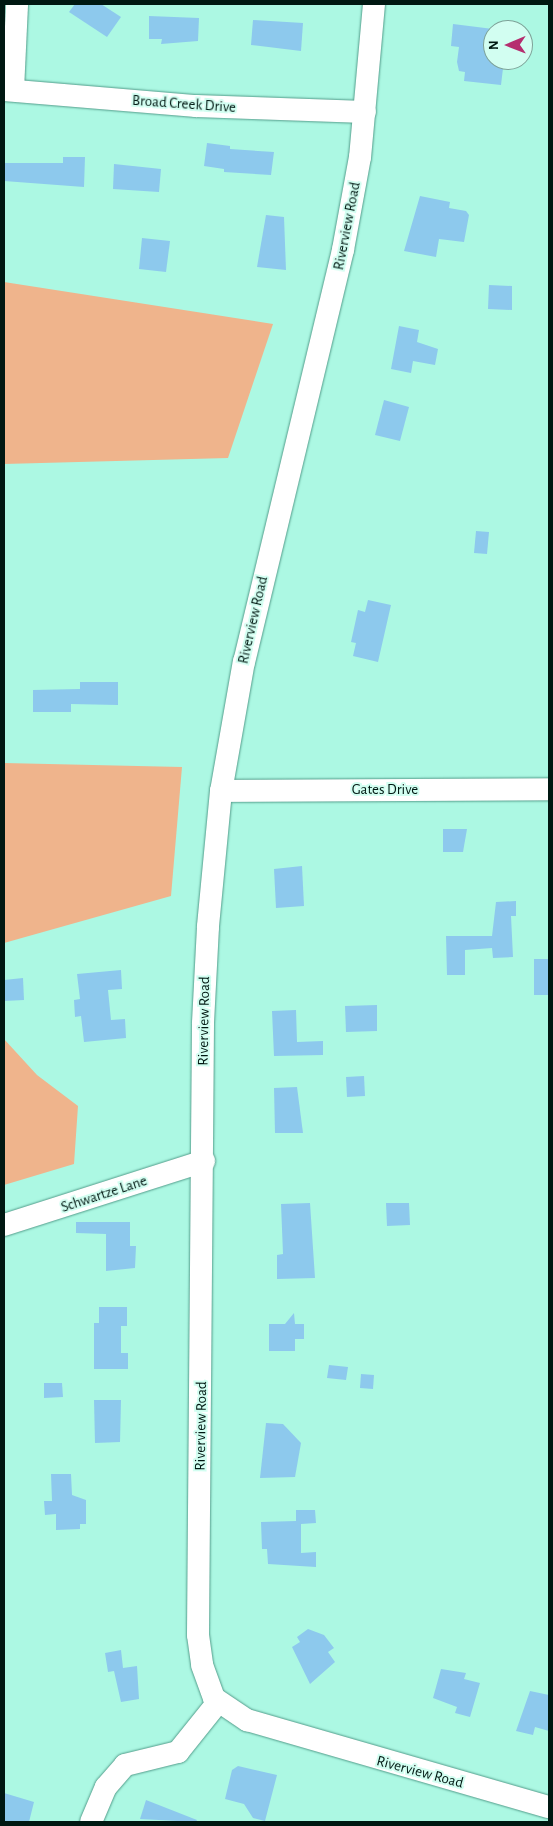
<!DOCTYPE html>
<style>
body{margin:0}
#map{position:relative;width:553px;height:1826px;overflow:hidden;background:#acf8e3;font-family:"Alegreya Sans",sans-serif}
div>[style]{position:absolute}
.green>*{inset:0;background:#efb48c}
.building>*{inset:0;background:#8dc9ed}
.roads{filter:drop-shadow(0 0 1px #539d8b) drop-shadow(0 0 1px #539d8b)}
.minor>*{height:22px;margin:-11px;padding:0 11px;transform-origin:11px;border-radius:11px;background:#fff}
span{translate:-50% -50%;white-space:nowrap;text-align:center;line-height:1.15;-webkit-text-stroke:4px #d2fef1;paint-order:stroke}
.street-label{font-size:15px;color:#001812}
.frame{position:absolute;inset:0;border:5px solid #001812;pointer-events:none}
.north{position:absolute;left:483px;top:20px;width:50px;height:50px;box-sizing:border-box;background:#d2fef1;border:1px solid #7ea298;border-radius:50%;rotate:269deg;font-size:14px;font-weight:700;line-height:20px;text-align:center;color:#001812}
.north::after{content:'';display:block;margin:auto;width:18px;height:22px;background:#b52e6f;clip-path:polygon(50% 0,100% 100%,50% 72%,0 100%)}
</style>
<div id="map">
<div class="green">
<i style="clip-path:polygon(4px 282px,273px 324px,228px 458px,4px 464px)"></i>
<i style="clip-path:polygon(4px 763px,182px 767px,171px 896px,4px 943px)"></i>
<i style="clip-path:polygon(4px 1039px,37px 1075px,78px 1106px,74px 1164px,4px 1185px)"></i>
</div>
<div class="building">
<i style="clip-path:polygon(75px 4px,101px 4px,121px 17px,107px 37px,69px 12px)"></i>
<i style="clip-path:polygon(149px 16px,199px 18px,198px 41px,161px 44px,162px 39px,149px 39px)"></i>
<i style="clip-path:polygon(253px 20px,303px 23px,301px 51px,251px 45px)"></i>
<i style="clip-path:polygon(453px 24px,493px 29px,493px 60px,504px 60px,501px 85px,464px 81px,465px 72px,459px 71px,457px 62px,459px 47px,451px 46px)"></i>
<i style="clip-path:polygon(207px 143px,230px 146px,230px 149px,274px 152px,271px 175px,224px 172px,224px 169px,204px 166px)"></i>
<i style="clip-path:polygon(63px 157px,85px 157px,84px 187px,4px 181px,4px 163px,63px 163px)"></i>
<i style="clip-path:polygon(114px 164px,161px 169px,159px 192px,113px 189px)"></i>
<i style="clip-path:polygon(420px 196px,450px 202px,449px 208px,466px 211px,469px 215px,464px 242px,439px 239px,436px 257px,404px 251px)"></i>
<i style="clip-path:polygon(266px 215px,284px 217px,286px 270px,257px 267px)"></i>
<i style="clip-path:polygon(142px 238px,170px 241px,166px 272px,139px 269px)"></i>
<i style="clip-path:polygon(489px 285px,512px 286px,512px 310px,488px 309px)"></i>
<i style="clip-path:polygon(399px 326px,419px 330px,417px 342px,438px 349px,435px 365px,413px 361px,411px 373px,391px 369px)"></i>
<i style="clip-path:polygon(384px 400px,409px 407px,400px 441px,375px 435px)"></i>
<i style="clip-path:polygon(476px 531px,489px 532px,487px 554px,474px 553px)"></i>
<i style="clip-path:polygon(368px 600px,391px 605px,378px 662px,353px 656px,356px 643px,351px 642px,358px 610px,365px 612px)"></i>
<i style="clip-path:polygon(80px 682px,118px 682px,118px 705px,71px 704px,71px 712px,33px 712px,33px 690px,80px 689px)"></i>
<i style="clip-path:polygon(443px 829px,467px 829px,463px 852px,443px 852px)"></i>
<i style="clip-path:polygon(302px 866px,304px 906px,276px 908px,274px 869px)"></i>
<i style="clip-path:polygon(516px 901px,516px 916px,511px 916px,513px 957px,493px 958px,492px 948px,465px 950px,465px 975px,447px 975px,446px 936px,492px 936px,496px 902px)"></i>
<i style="clip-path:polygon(534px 959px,549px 959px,549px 995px,534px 995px)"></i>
<i style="clip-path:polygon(121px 970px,122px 989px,108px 990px,111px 1020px,125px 1019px,126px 1038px,84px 1042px,81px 1016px,75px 1017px,74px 1000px,80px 999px,77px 974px)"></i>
<i style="clip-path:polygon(23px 978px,24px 1000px,4px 1001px,4px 980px)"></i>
<i style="clip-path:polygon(377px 1005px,377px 1031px,346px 1032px,345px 1006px)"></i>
<i style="clip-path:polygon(296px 1010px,297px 1042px,323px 1041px,323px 1055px,274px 1056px,272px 1011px)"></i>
<i style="clip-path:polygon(364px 1076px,365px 1096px,347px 1097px,346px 1077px)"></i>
<i style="clip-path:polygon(297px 1087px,303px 1133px,275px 1133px,274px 1088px)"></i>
<i style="clip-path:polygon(310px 1203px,315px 1278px,277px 1279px,277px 1255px,283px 1254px,281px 1204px)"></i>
<i style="clip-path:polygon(386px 1203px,409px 1203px,410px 1225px,387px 1226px)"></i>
<i style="clip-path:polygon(76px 1222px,130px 1222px,130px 1246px,136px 1246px,135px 1268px,106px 1271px,106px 1234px,76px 1233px)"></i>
<i style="clip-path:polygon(99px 1307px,127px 1307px,127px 1326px,121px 1326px,121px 1353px,128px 1353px,128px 1369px,94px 1369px,94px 1323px,99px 1323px)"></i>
<i style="clip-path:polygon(294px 1313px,295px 1324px,304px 1324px,304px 1339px,295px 1339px,295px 1351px,269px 1351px,269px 1324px,285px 1324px)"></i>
<i style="clip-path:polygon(329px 1365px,348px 1367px,346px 1380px,327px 1378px)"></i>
<i style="clip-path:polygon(361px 1374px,374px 1375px,373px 1389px,360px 1388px)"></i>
<i style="clip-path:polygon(44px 1383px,62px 1383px,63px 1397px,44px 1398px)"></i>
<i style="clip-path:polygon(94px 1400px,121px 1400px,120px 1442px,95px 1443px)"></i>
<i style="clip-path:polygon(266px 1423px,283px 1424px,301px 1443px,295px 1477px,260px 1478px)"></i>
<i style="clip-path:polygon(51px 1474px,71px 1474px,72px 1495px,86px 1500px,86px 1524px,80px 1524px,80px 1529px,56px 1530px,56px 1514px,45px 1515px,44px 1501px,52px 1501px)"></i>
<i style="clip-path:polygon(296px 1510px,315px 1510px,316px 1523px,301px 1524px,301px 1553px,316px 1552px,316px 1567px,268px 1564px,267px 1549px,262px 1549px,261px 1522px,296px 1521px)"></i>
<i style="clip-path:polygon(308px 1629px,324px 1635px,334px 1648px,328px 1652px,335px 1662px,310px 1684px,292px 1647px,300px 1642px,297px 1637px)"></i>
<i style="clip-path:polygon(121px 1650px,123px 1668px,137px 1666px,139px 1699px,121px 1702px,114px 1671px,108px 1672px,105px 1653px)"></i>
<i style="clip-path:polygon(441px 1669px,466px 1673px,464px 1679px,480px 1683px,470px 1717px,455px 1713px,457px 1707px,433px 1698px)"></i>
<i style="clip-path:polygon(530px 1691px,549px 1695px,549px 1731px,535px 1727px,533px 1735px,516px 1731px)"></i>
<i style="clip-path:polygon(238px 1766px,277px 1775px,265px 1821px,253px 1818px,244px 1804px,225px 1799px,232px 1770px)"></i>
<i style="clip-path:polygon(4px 1793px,34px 1802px,29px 1822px,4px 1822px)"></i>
<i style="clip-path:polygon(146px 1800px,197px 1820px,196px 1822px,140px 1819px)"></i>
</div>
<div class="roads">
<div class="minor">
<i style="left:374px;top:4px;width:154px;rotate:95.2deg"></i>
<i style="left:360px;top:157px;width:95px;rotate:100.4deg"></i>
<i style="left:343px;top:250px;width:423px;rotate:103.5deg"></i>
<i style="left:244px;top:661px;width:132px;rotate:100deg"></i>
<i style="left:221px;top:791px;width:137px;rotate:95.5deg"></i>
<i style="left:208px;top:927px;width:97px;rotate:93deg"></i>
<i style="left:203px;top:1024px;width:611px;rotate:90.47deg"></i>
<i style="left:198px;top:1635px;width:30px;rotate:82deg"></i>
<i style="left:202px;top:1665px;width:35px;rotate:70deg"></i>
<i style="left:214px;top:1698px;width:40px;rotate:34deg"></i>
<i style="left:247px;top:1720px;width:314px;rotate:16.1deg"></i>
<i style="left:4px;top:90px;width:193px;rotate:4.8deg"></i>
<i style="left:196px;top:106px;width:169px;rotate:2deg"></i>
<i style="left:13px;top:90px;width:86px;rotate:-87.3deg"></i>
<i style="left:221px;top:791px;width:328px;rotate:-0.3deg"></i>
<i style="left:4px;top:1225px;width:210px;rotate:-17.7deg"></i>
<i style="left:91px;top:1822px;width:38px;rotate:-67deg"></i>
<i style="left:106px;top:1787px;width:29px;rotate:-49deg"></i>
<i style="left:125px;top:1765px;width:55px;rotate:-13.8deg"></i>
<i style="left:178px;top:1752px;width:64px;rotate:-51.3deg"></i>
</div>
</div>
<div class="street-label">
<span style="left:184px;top:104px;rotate:4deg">Broad Creek Drive</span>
<span style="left:347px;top:226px;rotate:-79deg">Riverview Road</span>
<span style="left:253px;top:620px;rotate:-77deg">Riverview Road</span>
<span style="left:385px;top:790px">Gates Drive</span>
<span style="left:204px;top:1021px;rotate:-89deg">Riverview Road</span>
<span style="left:104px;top:1194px;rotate:-18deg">Schwartze Lane</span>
<span style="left:201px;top:1426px;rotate:-89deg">Riverview Road</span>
<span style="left:420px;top:1772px;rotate:15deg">Riverview Road</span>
</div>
<div class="frame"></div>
<div class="north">N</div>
</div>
